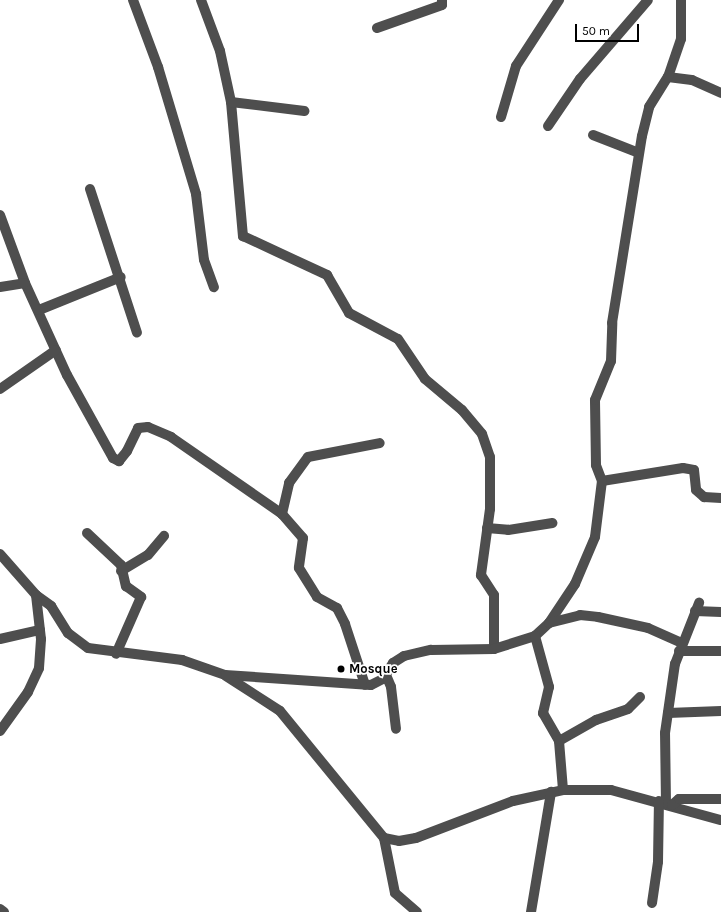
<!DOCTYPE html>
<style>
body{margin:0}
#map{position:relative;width:721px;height:912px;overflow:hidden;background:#fff;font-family:Karla,sans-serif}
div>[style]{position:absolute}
.minor>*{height:10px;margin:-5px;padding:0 5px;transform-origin:5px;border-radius:5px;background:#4e4e4e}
.dots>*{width:11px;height:11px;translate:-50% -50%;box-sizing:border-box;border:2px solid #fff;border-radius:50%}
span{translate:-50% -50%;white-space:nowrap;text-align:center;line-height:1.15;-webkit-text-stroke:3.5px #fff;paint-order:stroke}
.poi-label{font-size:13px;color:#000;font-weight:700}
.left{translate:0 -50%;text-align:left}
.scale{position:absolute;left:575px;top:24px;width:64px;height:18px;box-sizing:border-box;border:2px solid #000;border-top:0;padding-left:5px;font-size:12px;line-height:14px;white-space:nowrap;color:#000;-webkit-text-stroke:3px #fff;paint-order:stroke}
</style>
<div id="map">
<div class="minor">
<i style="left:133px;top:0;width:72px;rotate:69.5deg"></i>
<i style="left:158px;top:67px;width:133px;rotate:73.3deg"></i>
<i style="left:196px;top:194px;width:66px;rotate:83.1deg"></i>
<i style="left:204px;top:260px;width:29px;rotate:70deg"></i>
<i style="left:201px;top:0;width:54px;rotate:69.6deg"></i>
<i style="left:220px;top:51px;width:52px;rotate:77.8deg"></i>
<i style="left:231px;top:102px;width:135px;rotate:84.9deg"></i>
<i style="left:243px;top:236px;width:93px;rotate:24.9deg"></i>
<i style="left:327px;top:275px;width:44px;rotate:59.9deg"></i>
<i style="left:349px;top:313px;width:55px;rotate:28deg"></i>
<i style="left:398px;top:339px;width:48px;rotate:56deg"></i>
<i style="left:425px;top:379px;width:48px;rotate:40deg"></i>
<i style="left:462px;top:410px;width:31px;rotate:50deg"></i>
<i style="left:482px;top:434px;width:24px;rotate:71deg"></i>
<i style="left:490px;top:457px;width:52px;rotate:90deg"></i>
<i style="left:490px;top:509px;width:67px;rotate:97.8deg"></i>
<i style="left:481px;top:575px;width:24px;rotate:57deg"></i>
<i style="left:494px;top:595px;width:54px;rotate:90deg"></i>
<i style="left:377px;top:28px;width:69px;rotate:-19.5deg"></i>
<i style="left:442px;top:5px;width:5px;rotate:-90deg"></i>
<i style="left:668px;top:77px;width:24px;rotate:7deg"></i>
<i style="left:692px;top:80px;width:32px;rotate:24deg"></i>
<i style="left:231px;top:102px;width:74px;rotate:7deg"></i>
<i style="left:501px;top:117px;width:53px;rotate:-73.6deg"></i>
<i style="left:516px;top:66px;width:79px;rotate:-56.9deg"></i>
<i style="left:548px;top:126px;width:57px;rotate:-55.8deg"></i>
<i style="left:580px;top:79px;width:104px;rotate:-49.3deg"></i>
<i style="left:593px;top:135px;width:49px;rotate:21.4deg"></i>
<i style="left:90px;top:189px;width:151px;rotate:71.9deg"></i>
<i style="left:0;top:215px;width:72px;rotate:69.8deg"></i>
<i style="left:25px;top:283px;width:101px;rotate:65.5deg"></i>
<i style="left:67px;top:375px;width:95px;rotate:61deg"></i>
<i style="left:113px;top:458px;width:7px;rotate:27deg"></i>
<i style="left:119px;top:461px;width:13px;rotate:-51deg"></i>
<i style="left:127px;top:451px;width:25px;rotate:-64deg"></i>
<i style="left:138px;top:428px;width:10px;rotate:-6deg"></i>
<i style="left:148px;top:427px;width:25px;rotate:23deg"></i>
<i style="left:171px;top:437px;width:135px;rotate:34.7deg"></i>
<i style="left:282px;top:514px;width:32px;rotate:49deg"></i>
<i style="left:303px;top:538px;width:30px;rotate:98deg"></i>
<i style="left:299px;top:568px;width:34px;rotate:58deg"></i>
<i style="left:317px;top:597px;width:23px;rotate:29deg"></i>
<i style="left:337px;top:608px;width:18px;rotate:63deg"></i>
<i style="left:345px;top:624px;width:64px;rotate:71.8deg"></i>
<i style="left:0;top:287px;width:25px;rotate:-9deg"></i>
<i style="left:39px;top:310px;width:88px;rotate:-21.9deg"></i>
<i style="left:0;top:389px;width:68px;rotate:-34.9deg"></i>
<i style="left:602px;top:481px;width:82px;rotate:-9.1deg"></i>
<i style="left:683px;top:468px;width:11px;rotate:10deg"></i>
<i style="left:694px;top:470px;width:20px;rotate:84deg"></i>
<i style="left:696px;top:490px;width:11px;rotate:41deg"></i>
<i style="left:704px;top:497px;width:17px;rotate:3deg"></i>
<i style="left:282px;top:514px;width:32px;rotate:-77deg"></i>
<i style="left:289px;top:483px;width:32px;rotate:-54deg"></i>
<i style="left:308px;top:457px;width:73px;rotate:-11deg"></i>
<i style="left:487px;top:528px;width:21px;rotate:5deg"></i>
<i style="left:508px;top:530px;width:45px;rotate:-9deg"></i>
<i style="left:87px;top:533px;width:47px;rotate:43.3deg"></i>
<i style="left:121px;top:565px;width:22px;rotate:77deg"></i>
<i style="left:126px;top:586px;width:19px;rotate:36deg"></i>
<i style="left:141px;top:597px;width:62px;rotate:113.7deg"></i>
<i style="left:0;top:554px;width:55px;rotate:48.7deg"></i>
<i style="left:36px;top:595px;width:19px;rotate:36deg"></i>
<i style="left:51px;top:606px;width:32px;rotate:58deg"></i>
<i style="left:68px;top:633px;width:25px;rotate:37deg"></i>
<i style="left:88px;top:648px;width:95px;rotate:7.3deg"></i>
<i style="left:182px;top:660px;width:46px;rotate:19.2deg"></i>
<i style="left:225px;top:675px;width:146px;rotate:3.9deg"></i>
<i style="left:371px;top:685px;width:13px;rotate:-27deg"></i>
<i style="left:383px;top:679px;width:19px;rotate:-58deg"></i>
<i style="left:393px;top:663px;width:13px;rotate:-32deg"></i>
<i style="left:404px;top:656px;width:28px;rotate:-13deg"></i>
<i style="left:431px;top:650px;width:63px;rotate:-0.9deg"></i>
<i style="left:494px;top:649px;width:43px;rotate:-17.6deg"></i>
<i style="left:535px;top:636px;width:19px;rotate:-43deg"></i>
<i style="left:549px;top:623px;width:47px;rotate:-56.3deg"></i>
<i style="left:575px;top:584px;width:51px;rotate:-66.9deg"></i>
<i style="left:595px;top:537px;width:56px;rotate:-82.9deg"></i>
<i style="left:602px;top:481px;width:17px;rotate:-111deg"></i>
<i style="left:596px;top:465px;width:65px;rotate:-90.9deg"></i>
<i style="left:595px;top:400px;width:42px;rotate:-67.7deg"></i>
<i style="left:611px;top:361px;width:38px;rotate:-88deg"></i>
<i style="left:612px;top:323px;width:189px;rotate:-80.9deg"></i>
<i style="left:642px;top:136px;width:30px;rotate:-76deg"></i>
<i style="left:649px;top:107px;width:36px;rotate:-58deg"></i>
<i style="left:668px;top:77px;width:40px;rotate:-71.1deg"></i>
<i style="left:681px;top:39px;width:39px;rotate:-90deg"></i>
<i style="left:121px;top:571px;width:31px;rotate:-31deg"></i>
<i style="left:148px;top:555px;width:25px;rotate:-50deg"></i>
<i style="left:695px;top:611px;width:26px;rotate:2deg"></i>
<i style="left:549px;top:623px;width:32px;rotate:-14deg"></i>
<i style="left:580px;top:615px;width:18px;rotate:6deg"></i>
<i style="left:598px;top:617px;width:51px;rotate:12.4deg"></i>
<i style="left:648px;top:628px;width:37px;rotate:24deg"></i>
<i style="left:535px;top:636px;width:53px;rotate:74.6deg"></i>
<i style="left:549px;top:687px;width:27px;rotate:103deg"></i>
<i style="left:543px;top:713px;width:32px;rotate:60deg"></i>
<i style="left:559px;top:741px;width:49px;rotate:85.3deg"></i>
<i style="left:0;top:639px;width:41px;rotate:-12.7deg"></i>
<i style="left:679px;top:651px;width:42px"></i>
<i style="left:386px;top:675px;width:13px;rotate:67deg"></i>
<i style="left:391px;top:687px;width:42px;rotate:83.2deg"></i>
<i style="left:226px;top:676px;width:64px;rotate:32.9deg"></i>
<i style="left:280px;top:711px;width:164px;rotate:50.7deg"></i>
<i style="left:384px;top:838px;width:15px;rotate:11deg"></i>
<i style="left:399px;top:841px;width:17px;rotate:-10deg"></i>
<i style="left:416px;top:838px;width:104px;rotate:-20.9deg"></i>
<i style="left:513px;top:801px;width:51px;rotate:-12.4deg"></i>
<i style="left:563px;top:790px;width:48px"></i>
<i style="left:611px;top:790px;width:114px;rotate:15.3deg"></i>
<i style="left:668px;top:713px;width:53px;rotate:-2.2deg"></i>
<i style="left:0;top:731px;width:48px;rotate:-54.3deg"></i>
<i style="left:28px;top:692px;width:26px;rotate:-65deg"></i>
<i style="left:39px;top:668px;width:29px;rotate:-86deg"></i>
<i style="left:41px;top:639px;width:44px;rotate:-96.5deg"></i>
<i style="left:559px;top:741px;width:43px;rotate:-29.6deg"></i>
<i style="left:596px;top:720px;width:34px;rotate:-19deg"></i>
<i style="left:628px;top:709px;width:17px;rotate:-45deg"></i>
<i style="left:666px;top:803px;width:70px;rotate:-90.8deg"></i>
<i style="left:665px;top:733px;width:70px;rotate:-81.8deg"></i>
<i style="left:675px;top:664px;width:66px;rotate:-68.5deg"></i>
<i style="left:672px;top:805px;width:9px;rotate:-41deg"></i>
<i style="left:679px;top:799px;width:42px"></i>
<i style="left:384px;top:838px;width:56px;rotate:78.7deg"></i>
<i style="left:395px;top:893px;width:29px;rotate:41deg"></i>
<i style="left:652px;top:903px;width:41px;rotate:-81.7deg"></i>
<i style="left:658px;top:862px;width:61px;rotate:-89.1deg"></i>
<i style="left:0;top:909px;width:5px;rotate:37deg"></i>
<i style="left:531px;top:912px;width:122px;rotate:-80.5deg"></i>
</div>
<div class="dots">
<i style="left:341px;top:669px;background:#000"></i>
</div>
<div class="poi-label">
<span class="left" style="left:349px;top:669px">Mosque</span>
</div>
<div class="scale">50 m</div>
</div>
